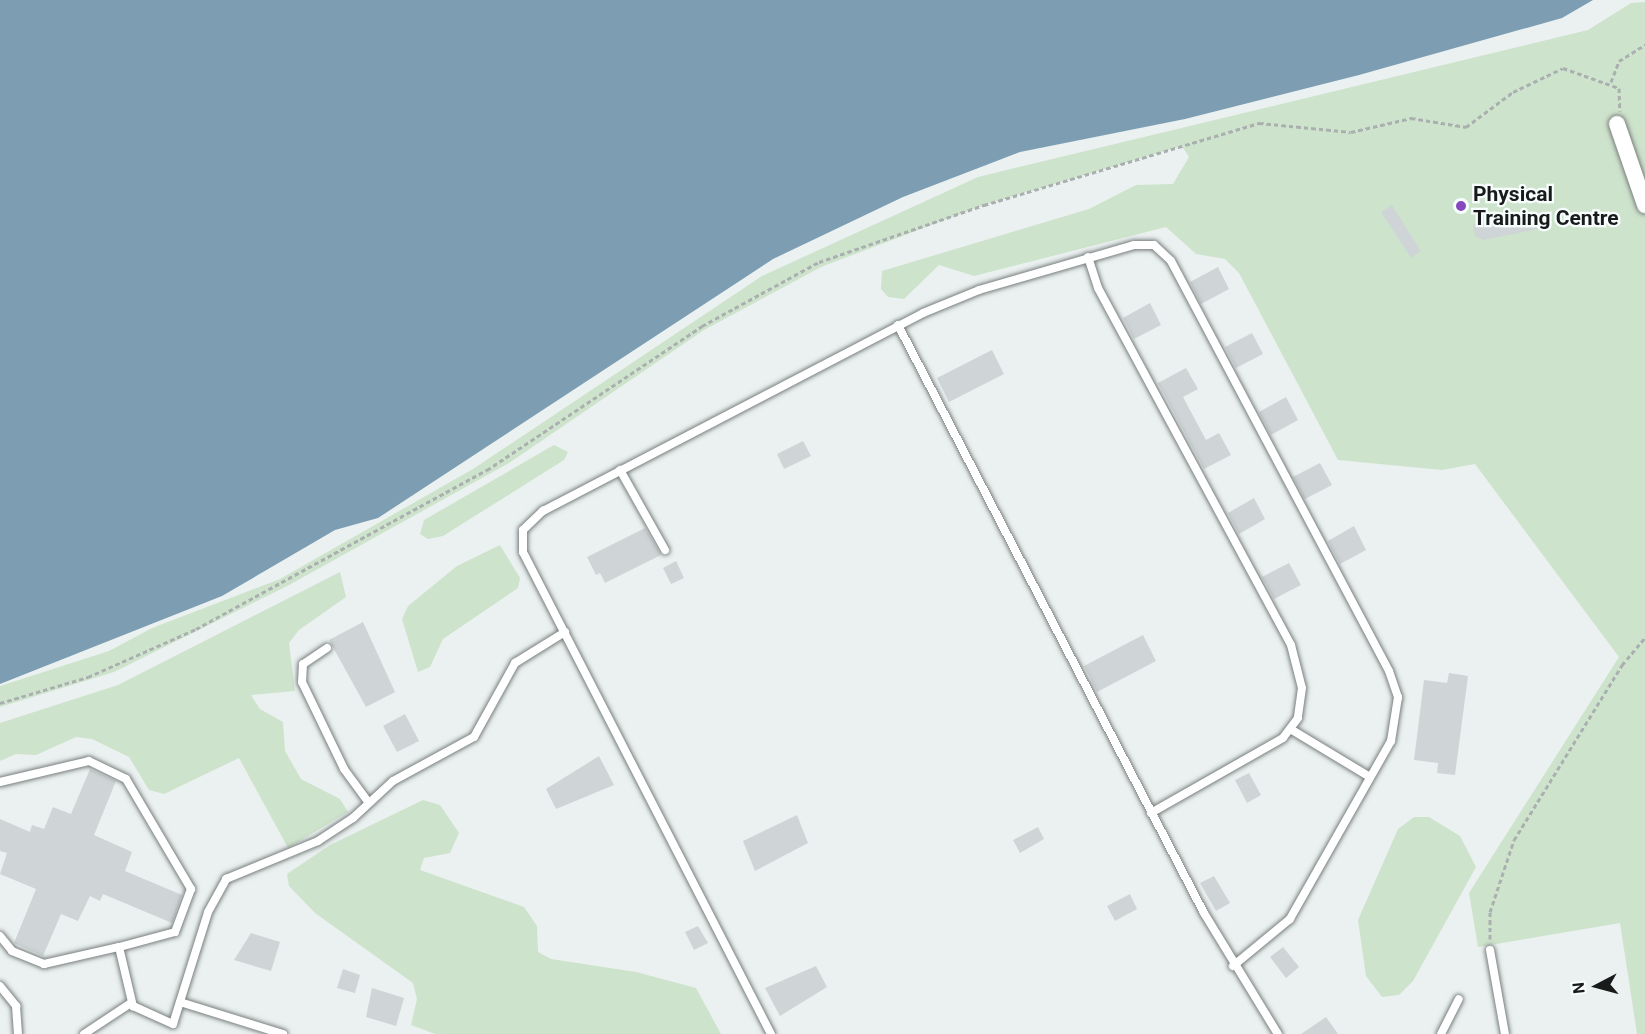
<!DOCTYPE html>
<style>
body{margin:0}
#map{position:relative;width:1645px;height:1034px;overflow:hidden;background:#eaf1f0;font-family:Roboto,sans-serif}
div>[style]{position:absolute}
.green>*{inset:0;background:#cee3cc}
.water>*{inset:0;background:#7c9db2}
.building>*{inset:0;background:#cfd5d6}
.path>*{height:3px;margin-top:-1.5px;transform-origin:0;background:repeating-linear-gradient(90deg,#aaafaf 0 4.5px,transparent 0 7.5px)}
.roads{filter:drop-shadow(0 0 2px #797f7e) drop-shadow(0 0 2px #797f7e)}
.service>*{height:8px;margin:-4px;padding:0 4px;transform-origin:4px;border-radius:4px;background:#fff}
.minor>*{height:16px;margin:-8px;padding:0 8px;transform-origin:8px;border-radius:8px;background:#fff}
.dots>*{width:16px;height:16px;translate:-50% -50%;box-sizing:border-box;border:3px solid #f7fefd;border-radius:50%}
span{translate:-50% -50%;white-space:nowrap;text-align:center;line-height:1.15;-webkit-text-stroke:4.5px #f7fefd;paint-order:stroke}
.poi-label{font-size:21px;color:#191b1b;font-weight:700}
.left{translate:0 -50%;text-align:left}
.north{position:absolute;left:1567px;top:956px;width:60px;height:60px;-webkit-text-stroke:4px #f7fefd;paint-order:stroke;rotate:264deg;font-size:16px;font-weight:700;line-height:24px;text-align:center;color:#191b1b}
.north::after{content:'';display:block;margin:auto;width:21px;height:27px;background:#191b1b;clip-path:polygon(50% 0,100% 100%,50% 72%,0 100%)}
</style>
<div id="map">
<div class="green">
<i style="clip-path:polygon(1645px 2px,1645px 1034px,1637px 1034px,1620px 923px,1478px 947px,1469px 893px,1619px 657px,1475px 464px,1442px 470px,1338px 460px,1239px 273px,1225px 259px,1196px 254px,1166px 227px,974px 276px,939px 265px,904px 299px,888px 297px,881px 289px,882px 271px,1089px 209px,1136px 185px,1173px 184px,1189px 157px,1182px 146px,984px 205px,821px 267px,704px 330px,509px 463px,289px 585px,114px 672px,0 707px,0 686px,109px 651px,152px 628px,280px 579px,473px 469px,762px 276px,978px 177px,1588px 30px,1631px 3px)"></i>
<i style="clip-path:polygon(554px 445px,568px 452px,564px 460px,443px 536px,428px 539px,420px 534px,424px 520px)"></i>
<i style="clip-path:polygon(500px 545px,520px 578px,518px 588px,443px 639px,430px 667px,418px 672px,402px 619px,408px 606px,457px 566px)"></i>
<i style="clip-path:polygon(340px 572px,346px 597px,299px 630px,289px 643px,295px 691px,251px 695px,260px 709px,283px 722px,285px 751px,301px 779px,340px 799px,348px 812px,288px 848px,239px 758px,164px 794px,149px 790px,129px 757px,92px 739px,76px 737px,36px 755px,16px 754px,0 761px,0 723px,118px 685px)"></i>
<i style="clip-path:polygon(423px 800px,440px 805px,459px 833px,450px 853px,424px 858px,420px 870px,524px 907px,537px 926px,538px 952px,551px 959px,636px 972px,696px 988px,721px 1034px,435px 1034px,411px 1025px,417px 999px,413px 983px,315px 913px,289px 886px,287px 874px,330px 845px)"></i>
<i style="clip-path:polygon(1414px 817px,1429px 817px,1460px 836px,1476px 867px,1413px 981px,1399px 995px,1382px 997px,1366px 976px,1358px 920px,1398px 829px)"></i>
</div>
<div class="water">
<i style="clip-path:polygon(0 0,1593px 0,1562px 18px,1359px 75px,1185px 119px,1020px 152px,903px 197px,773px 259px,378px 518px,335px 530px,222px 596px,0 684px)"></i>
</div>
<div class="building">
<i style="clip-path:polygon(1392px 205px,1421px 251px,1411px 258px,1381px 212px)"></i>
<i style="clip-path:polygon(1546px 211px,1543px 228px,1483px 240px,1475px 236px,1473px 224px)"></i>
<i style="clip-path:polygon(1218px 267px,1229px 289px,1201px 304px,1190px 282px)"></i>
<i style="clip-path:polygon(1150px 303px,1161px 325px,1134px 339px,1123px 318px)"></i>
<i style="clip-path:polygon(1252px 333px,1263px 354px,1236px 368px,1225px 347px)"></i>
<i style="clip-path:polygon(992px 350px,1004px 374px,949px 402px,937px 378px)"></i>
<i style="clip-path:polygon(1186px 368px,1198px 389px,1183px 397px,1206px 440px,1219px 433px,1231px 455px,1204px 469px,1158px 383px)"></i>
<i style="clip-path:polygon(1286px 397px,1298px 420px,1271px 435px,1259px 412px)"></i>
<i style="clip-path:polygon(803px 441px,811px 456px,784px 469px,777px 454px)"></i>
<i style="clip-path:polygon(1320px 463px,1332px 485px,1305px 499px,1293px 477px)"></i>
<i style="clip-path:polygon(1254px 498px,1265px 519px,1239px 534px,1228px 513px)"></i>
<i style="clip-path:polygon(1354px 526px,1366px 550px,1340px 564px,1328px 541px)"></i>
<i style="clip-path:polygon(645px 528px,661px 555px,605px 583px,600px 573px,596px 575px,587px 557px)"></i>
<i style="clip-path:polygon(676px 561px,684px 578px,671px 584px,663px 568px)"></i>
<i style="clip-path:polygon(1289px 563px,1301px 585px,1274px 599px,1262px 577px)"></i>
<i style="clip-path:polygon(363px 622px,395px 692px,366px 707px,329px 640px)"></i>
<i style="clip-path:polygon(1143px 635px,1156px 661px,1097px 692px,1084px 666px)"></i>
<i style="clip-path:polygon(1449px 673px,1468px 676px,1455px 775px,1437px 773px,1438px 763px,1414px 760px,1424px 680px,1447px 683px)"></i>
<i style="clip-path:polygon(405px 714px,419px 741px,397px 752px,383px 726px)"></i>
<i style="clip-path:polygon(599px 756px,614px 785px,556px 809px,546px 789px)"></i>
<i style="clip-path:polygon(90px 769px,116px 781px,94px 835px,132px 852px,125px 871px,182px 895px,172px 923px,103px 894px,100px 901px,90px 896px,78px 921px,61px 914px,43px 956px,14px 943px,36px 889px,0 874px,7px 853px,0 851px,0 819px,30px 832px,32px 825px,44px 829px,53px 807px,71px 814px)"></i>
<i style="clip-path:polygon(1249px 773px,1261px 795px,1247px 803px,1235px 780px)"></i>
<i style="clip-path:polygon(797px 815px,808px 843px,755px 871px,743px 841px)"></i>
<i style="clip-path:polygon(1038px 827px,1044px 839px,1020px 853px,1013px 840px)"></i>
<i style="clip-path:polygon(1214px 876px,1230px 903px,1216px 911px,1200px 883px)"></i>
<i style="clip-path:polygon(1130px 894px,1137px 909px,1115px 921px,1107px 906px)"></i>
<i style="clip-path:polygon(698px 926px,708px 943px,694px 950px,685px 932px)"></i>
<i style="clip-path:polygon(251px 933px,280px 942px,271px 971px,234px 960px)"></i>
<i style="clip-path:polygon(1283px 947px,1299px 967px,1286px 978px,1270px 957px)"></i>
<i style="clip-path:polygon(816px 966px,827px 987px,780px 1016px,765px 988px)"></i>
<i style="clip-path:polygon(343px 969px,360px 975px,355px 993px,337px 988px)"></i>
<i style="clip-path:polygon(372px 988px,404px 998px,396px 1026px,366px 1017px)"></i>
<i style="clip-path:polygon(1326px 1017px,1338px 1034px,1301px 1034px)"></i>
</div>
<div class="path">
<i style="left:1611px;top:82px;width:22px;rotate:-69deg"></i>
<i style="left:1619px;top:61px;width:31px;rotate:-32deg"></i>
<i style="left:0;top:703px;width:92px;rotate:-16.5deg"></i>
<i style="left:88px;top:677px;width:118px;rotate:-24deg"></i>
<i style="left:196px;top:629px;width:332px;rotate:-28.7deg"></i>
<i style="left:487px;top:470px;width:259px;rotate:-33.8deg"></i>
<i style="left:702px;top:326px;width:133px;rotate:-28.7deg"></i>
<i style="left:819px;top:262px;width:175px;rotate:-19.1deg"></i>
<i style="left:984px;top:205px;width:287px;rotate:-16.6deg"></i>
<i style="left:1259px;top:123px;width:92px;rotate:5.6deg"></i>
<i style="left:1351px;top:132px;width:62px;rotate:-13.1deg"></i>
<i style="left:1411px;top:118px;width:56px;rotate:9.3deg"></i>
<i style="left:1466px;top:127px;width:59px;rotate:-36.7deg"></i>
<i style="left:1513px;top:92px;width:55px;rotate:-25.6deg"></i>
<i style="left:1563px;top:68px;width:59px;rotate:19.7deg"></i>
<i style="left:1619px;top:88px;width:23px;rotate:88deg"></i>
<i style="left:1490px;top:939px;width:27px;rotate:-90deg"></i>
<i style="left:1490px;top:912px;width:76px;rotate:-71.6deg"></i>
<i style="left:1514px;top:840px;width:206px;rotate:-58.3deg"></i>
<i style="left:1622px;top:665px;width:35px;rotate:-50deg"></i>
</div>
<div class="roads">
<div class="service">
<i style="left:1088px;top:257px;width:33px;rotate:72deg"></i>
<i style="left:1098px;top:288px;width:406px;rotate:61.6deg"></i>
<i style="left:1291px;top:645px;width:44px;rotate:75.7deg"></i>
<i style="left:1302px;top:688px;width:30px;rotate:98deg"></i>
<i style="left:1298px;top:718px;width:25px;rotate:127deg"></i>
<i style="left:1283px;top:738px;width:152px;rotate:150.4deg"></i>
<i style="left:898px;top:325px;width:663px;rotate:62.51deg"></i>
<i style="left:1204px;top:913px;width:142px;rotate:58.6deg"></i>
<i style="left:620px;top:470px;width:92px;rotate:60.6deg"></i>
<i style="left:327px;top:648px;width:29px;rotate:146deg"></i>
<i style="left:303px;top:664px;width:18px;rotate:93deg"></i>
<i style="left:302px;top:682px;width:97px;rotate:64.2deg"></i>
<i style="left:344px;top:769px;width:42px;rotate:53.7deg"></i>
<i style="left:1292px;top:730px;width:91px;rotate:31.1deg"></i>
<i style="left:0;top:782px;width:91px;rotate:-13.3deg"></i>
<i style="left:89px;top:761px;width:41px;rotate:25.9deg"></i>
<i style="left:126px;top:779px;width:128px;rotate:59.4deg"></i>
<i style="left:191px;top:889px;width:46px;rotate:110.4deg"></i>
<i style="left:175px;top:932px;width:58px;rotate:165deg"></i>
<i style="left:119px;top:947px;width:61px;rotate:76.7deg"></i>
<i style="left:133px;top:1006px;width:44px;rotate:24.2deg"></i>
<i style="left:173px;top:1024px;width:117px;rotate:-72.6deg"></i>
<i style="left:208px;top:912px;width:38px;rotate:-61deg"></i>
<i style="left:226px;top:879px;width:100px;rotate:-22.4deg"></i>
<i style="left:318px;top:841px;width:42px;rotate:-33.3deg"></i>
<i style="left:353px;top:818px;width:54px;rotate:-42.8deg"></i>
<i style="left:393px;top:781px;width:92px;rotate:-28.5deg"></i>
<i style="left:474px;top:737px;width:85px;rotate:-61deg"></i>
<i style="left:515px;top:663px;width:59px;rotate:-31.8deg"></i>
<i style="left:0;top:936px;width:19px;rotate:51deg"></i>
<i style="left:12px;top:951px;width:35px;rotate:22deg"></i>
<i style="left:44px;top:964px;width:77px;rotate:-12.8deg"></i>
<i style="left:1490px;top:950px;width:85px;rotate:79.9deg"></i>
<i style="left:0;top:986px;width:26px;rotate:51deg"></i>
<i style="left:16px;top:1006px;width:28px;rotate:86deg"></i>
<i style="left:180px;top:1002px;width:108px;rotate:17.3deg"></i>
<i style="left:84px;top:1034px;width:56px;rotate:-33.4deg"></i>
<i style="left:771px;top:1034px;width:542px;rotate:-117.23deg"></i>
<i style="left:523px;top:552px;width:22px;rotate:-90deg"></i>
<i style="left:523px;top:530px;width:28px;rotate:-44deg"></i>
<i style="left:543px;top:511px;width:428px;rotate:-27.5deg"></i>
<i style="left:923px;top:313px;width:61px;rotate:-22.3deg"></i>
<i style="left:979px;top:290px;width:161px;rotate:-16.2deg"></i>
<i style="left:1134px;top:245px;width:20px"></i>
<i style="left:1154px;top:245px;width:23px;rotate:43deg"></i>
<i style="left:1171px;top:261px;width:464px;rotate:62deg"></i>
<i style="left:1389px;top:671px;width:28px;rotate:71deg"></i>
<i style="left:1398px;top:697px;width:45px;rotate:99deg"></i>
<i style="left:1391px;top:741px;width:205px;rotate:119.6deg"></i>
<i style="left:1290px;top:919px;width:74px;rotate:140.5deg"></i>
<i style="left:1441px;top:1034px;width:39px;rotate:-63deg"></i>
</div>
<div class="minor">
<i style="left:1617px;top:124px;width:86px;rotate:70.9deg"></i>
</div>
</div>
<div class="dots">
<i style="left:1461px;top:206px;background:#8748be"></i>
</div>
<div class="poi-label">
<span class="left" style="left:1473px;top:206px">Physical<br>Training Centre</span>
</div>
<div class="north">N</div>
</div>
